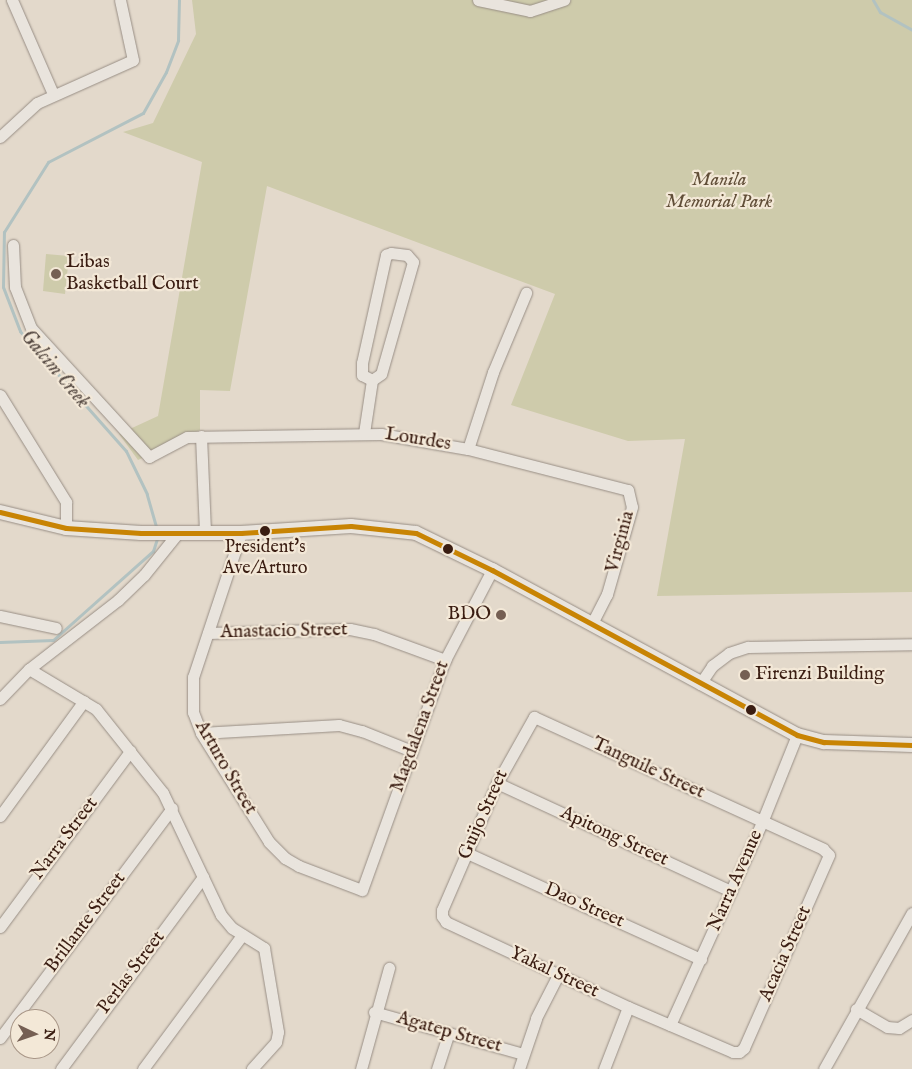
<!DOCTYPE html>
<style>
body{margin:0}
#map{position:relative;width:912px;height:1069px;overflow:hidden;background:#e3d9cb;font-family:"IM FELL English",serif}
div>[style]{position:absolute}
.green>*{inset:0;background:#cecbab}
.stream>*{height:3px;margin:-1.5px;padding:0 1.5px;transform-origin:1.5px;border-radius:1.5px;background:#b2c2c1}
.roads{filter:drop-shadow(0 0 1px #988e85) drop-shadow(0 0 1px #988e85)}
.minor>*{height:11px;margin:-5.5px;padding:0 5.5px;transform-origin:5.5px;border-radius:5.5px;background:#e9e4dd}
.tertiary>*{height:14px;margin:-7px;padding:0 7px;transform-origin:7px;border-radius:7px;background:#e9e4dd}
.bus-1>*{height:5px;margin:-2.5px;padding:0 2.5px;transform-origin:2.5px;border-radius:2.5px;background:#c88404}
.dots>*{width:14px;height:14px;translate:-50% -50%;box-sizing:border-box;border:2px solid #f3e8d7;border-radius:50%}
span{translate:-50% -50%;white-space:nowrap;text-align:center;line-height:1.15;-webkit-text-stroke:4.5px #f3e8d7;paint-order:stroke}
.bus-label{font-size:18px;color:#3a1d12}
.park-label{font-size:19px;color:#614e38;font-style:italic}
.poi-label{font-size:19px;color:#3a1d12}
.left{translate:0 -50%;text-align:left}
.right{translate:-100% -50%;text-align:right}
.street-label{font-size:19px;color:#3a1d12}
.water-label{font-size:20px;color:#584c45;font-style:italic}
.north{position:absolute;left:10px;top:1009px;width:50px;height:50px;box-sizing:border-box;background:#f3e8d7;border:1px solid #a99788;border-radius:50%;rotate:93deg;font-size:14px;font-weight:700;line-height:20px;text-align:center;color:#3a1d12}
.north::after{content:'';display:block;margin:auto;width:18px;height:22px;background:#755f53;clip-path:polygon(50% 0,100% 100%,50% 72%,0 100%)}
</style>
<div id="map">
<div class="green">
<i style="clip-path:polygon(192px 0,912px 0,912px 592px,657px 596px,685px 439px,628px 441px,511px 405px,555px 294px,267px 186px,230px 391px,200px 390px,200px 430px,138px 460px,119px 434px,158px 416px,202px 162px,123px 132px,153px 123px,196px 34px)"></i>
<i style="clip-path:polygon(46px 254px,69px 256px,65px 294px,43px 291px)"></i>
</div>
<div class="stream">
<i style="left:873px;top:0;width:14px;rotate:60deg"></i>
<i style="left:880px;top:12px;width:37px;rotate:29deg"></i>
<i style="left:157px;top:530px;width:37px;rotate:-106deg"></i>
<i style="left:147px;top:494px;width:48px;rotate:-116deg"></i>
<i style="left:126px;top:451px;width:160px;rotate:-131.5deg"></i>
<i style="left:20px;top:331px;width:47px;rotate:-111.1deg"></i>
<i style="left:3px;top:287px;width:55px;rotate:-89deg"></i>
<i style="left:4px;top:232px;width:83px;rotate:-57.8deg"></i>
<i style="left:48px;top:162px;width:107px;rotate:-27.3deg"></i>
<i style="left:143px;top:113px;width:47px;rotate:-60.7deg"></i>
<i style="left:166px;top:72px;width:34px;rotate:-69deg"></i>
<i style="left:178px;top:40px;width:40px;rotate:-88.6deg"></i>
<i style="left:0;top:642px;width:53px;rotate:-2.2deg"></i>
<i style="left:53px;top:640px;width:134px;rotate:-41.7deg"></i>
<i style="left:153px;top:551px;width:16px;rotate:-72deg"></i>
</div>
<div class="roads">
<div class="minor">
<i style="left:12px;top:0;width:103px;rotate:66.4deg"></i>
<i style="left:478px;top:0;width:53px;rotate:11.9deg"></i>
<i style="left:530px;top:11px;width:36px;rotate:-18deg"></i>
<i style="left:0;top:137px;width:50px;rotate:-42.6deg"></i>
<i style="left:37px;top:103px;width:105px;rotate:-24.1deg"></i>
<i style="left:133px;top:60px;width:61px;rotate:-102.2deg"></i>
<i style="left:13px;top:245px;width:42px;rotate:87.3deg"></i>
<i style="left:15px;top:287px;width:44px;rotate:68.7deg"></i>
<i style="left:31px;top:328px;width:175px;rotate:47.5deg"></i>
<i style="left:149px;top:457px;width:43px;rotate:-27.8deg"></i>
<i style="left:187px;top:437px;width:194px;rotate:-0.9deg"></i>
<i style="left:381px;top:434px;width:88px;rotate:9.8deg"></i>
<i style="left:468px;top:449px;width:165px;rotate:14.4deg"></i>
<i style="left:628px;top:490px;width:17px;rotate:77deg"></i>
<i style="left:632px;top:507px;width:91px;rotate:106deg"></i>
<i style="left:607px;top:594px;width:34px;rotate:117deg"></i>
<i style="left:391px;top:253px;width:16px;rotate:7deg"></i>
<i style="left:407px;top:255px;width:9px;rotate:49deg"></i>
<i style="left:413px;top:262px;width:116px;rotate:105.9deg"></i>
<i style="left:381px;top:374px;width:11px;rotate:146deg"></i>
<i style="left:372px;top:380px;width:11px;rotate:-153deg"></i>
<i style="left:362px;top:375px;width:12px;rotate:-90deg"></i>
<i style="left:362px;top:363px;width:111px;rotate:-77.5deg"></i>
<i style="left:386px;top:255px;width:5px;rotate:-22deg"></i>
<i style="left:0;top:395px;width:126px;rotate:58.3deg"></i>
<i style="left:66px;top:502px;width:26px;rotate:90deg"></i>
<i style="left:364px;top:433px;width:54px;rotate:-81.4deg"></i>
<i style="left:201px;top:436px;width:97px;rotate:87.6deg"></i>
<i style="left:468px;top:449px;width:81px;rotate:-72deg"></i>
<i style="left:493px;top:372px;width:86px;rotate:-67.3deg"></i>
<i style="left:241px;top:533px;width:152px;rotate:108.4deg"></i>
<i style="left:193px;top:677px;width:35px;rotate:90deg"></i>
<i style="left:193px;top:712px;width:22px;rotate:69deg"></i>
<i style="left:201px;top:733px;width:128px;rotate:58deg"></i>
<i style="left:269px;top:842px;width:23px;rotate:45deg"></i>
<i style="left:285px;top:858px;width:16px;rotate:30deg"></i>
<i style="left:299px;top:866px;width:67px;rotate:20.9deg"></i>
<i style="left:362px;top:890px;width:245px;rotate:-70.2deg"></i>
<i style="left:445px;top:660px;width:102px;rotate:-62.4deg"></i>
<i style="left:0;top:616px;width:57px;rotate:12.1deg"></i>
<i style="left:208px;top:633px;width:142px;rotate:-1.6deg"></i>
<i style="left:350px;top:629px;width:25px;rotate:12deg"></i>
<i style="left:374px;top:634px;width:76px;rotate:20.1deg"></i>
<i style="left:29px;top:669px;width:78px;rotate:30.8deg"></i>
<i style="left:96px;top:709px;width:107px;rotate:51.4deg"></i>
<i style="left:163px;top:793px;width:135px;rotate:64.6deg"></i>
<i style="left:221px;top:915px;width:17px;rotate:50deg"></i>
<i style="left:232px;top:928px;width:38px;rotate:32deg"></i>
<i style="left:264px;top:948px;width:85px;rotate:80.5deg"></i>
<i style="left:278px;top:1032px;width:10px;rotate:101deg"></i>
<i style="left:276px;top:1042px;width:36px;rotate:132deg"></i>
<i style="left:700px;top:684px;width:22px;rotate:-56deg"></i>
<i style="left:712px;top:666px;width:21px;rotate:-37deg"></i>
<i style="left:729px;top:653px;width:20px;rotate:-18deg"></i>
<i style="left:748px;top:647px;width:164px;rotate:-1deg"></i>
<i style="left:0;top:699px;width:42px;rotate:-46deg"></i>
<i style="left:29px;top:669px;width:113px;rotate:-37.8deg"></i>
<i style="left:118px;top:600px;width:36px;rotate:-44deg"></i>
<i style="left:144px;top:575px;width:53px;rotate:-51.2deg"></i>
<i style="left:534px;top:717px;width:318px;rotate:24.5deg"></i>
<i style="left:823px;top:849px;width:8px;rotate:45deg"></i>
<i style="left:829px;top:855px;width:211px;rotate:113.8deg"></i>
<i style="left:744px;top:1048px;width:6px;rotate:141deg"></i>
<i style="left:739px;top:1052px;width:6px;rotate:180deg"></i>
<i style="left:733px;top:1052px;width:114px;rotate:-156.8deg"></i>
<i style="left:628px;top:1007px;width:201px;rotate:-155deg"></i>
<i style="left:446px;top:922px;width:7px;rotate:-124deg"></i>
<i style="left:442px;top:916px;width:6px;rotate:-90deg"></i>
<i style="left:442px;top:910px;width:138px;rotate:-66.6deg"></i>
<i style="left:497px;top:783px;width:76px;rotate:-60.7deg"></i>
<i style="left:201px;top:733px;width:138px;rotate:-3.3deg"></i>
<i style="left:339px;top:725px;width:24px;rotate:15deg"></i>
<i style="left:362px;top:731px;width:54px;rotate:21.8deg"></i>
<i style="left:497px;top:783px;width:258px;rotate:24.8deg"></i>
<i style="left:0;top:816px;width:142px;rotate:-53.9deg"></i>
<i style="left:467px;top:853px;width:257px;rotate:24.4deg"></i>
<i style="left:0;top:927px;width:219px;rotate:-53.5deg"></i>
<i style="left:856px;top:1009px;width:36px;rotate:30deg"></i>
<i style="left:887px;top:1027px;width:12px;rotate:5deg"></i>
<i style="left:899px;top:1028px;width:15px;rotate:-32deg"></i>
<i style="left:374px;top:1012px;width:155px;rotate:15.7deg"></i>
<i style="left:536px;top:1018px;width:48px;rotate:-62.9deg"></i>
<i style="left:670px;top:1025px;width:223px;rotate:-65.6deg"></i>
<i style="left:762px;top:822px;width:94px;rotate:-68.1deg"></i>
<i style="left:0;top:1038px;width:287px;rotate:-53.2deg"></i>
<i style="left:61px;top:1069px;width:239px;rotate:-53.5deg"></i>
<i style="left:143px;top:1069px;width:167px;rotate:-53.5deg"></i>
<i style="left:361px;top:1069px;width:105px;rotate:-74.5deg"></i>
<i style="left:437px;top:1069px;width:38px;rotate:-72deg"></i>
<i style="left:519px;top:1069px;width:53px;rotate:-71.2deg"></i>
<i style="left:604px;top:1069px;width:66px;rotate:-68.8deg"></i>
<i style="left:824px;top:1069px;width:179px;rotate:-60.6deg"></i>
</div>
<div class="tertiary">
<i style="left:0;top:512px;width:68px;rotate:13.6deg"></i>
<i style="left:66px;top:528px;width:75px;rotate:3.8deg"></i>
<i style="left:141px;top:533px;width:100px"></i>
<i style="left:241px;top:533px;width:110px;rotate:-3.6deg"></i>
<i style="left:351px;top:526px;width:65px;rotate:6.1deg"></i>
<i style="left:416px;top:533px;width:85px;rotate:26deg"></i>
<i style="left:492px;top:570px;width:347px;rotate:28.4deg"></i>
<i style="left:797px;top:735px;width:28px;rotate:15deg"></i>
<i style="left:824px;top:742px;width:88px;rotate:2deg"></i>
</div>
</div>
<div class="bus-1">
<i style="left:0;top:512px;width:68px;rotate:13.6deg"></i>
<i style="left:66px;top:528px;width:75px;rotate:3.8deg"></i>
<i style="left:141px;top:533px;width:100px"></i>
<i style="left:241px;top:533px;width:110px;rotate:-3.6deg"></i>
<i style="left:351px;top:526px;width:65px;rotate:6.1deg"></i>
<i style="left:416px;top:533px;width:85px;rotate:26deg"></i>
<i style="left:492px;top:570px;width:347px;rotate:28.4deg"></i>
<i style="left:797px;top:735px;width:28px;rotate:15deg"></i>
<i style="left:824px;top:742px;width:88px;rotate:2deg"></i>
</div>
<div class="dots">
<i style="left:56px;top:274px;background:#755f53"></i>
<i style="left:265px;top:531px;background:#3a1d12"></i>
<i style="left:448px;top:549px;background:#3a1d12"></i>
<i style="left:501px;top:615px;background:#755f53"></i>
<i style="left:745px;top:675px;background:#755f53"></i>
<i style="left:751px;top:710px;background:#3a1d12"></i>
</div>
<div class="bus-label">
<span style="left:265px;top:559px">President's<br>Ave/Arturo</span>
</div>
<div class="park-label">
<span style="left:719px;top:192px">Manila<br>Memorial Park</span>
</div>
<div class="poi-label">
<span class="left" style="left:66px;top:274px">Libas<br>Basketball Court</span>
<span class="right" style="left:491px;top:615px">BDO</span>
<span class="left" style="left:755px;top:675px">Firenzi Building</span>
</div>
<div class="street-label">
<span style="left:418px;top:440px;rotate:9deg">Lourdes</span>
<span style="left:621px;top:542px;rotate:-75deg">Virginia</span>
<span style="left:284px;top:632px;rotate:-1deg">Anastacio Street</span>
<span style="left:421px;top:727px;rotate:-70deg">Magdalena Street</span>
<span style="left:225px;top:768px;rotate:60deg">Arturo Street</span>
<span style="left:648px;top:769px;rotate:25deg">Tanguile Street</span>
<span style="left:484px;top:815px;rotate:-66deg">Guijo Street</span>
<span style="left:614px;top:837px;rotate:25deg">Apitong Street</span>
<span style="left:65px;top:839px;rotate:-53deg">Narra Street</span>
<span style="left:736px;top:881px;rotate:-66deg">Narra Avenue</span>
<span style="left:584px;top:906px;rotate:24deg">Dao Street</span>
<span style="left:86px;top:923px;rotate:-53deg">Brillante Street</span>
<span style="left:786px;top:954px;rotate:-66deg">Acacia Street</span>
<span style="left:132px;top:973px;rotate:-53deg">Perlas Street</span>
<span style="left:554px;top:973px;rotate:25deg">Yakal Street</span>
<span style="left:449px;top:1033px;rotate:16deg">Agatep Street</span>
</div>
<div class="water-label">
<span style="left:55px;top:369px;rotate:50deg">Galcim Creek</span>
</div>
<div class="north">N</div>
</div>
